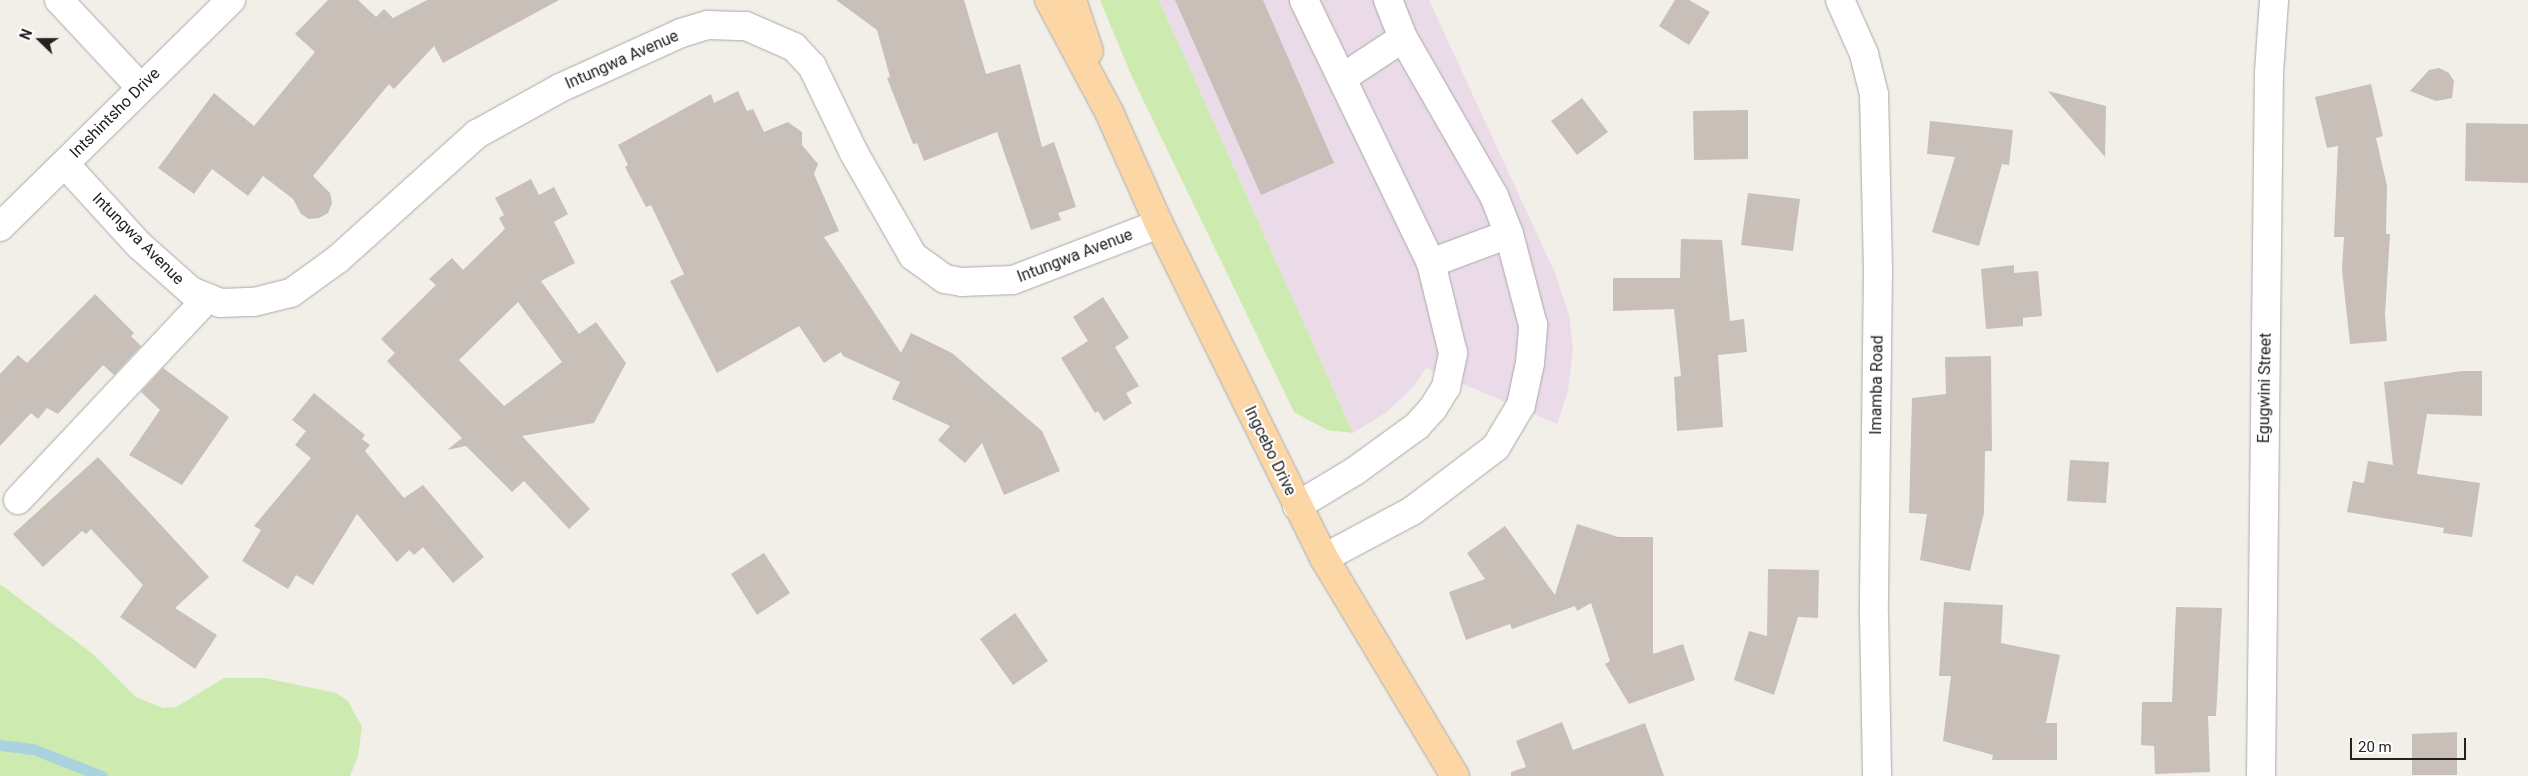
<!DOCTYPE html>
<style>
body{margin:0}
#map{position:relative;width:2528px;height:776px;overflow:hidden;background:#f2efe9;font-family:Roboto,sans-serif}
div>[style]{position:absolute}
.industrial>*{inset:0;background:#ebdbe8}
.grass>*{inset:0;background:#cdebb0}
.stream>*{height:11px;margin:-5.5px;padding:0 5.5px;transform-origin:5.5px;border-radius:5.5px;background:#aad3df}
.building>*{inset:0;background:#c7bfb8}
.roads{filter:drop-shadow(0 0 1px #a9a9a9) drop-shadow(0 0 1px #a9a9a9)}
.minor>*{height:28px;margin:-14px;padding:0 14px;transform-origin:14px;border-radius:14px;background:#fff}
.major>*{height:28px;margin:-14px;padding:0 14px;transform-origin:14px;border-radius:14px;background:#fcd6a4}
span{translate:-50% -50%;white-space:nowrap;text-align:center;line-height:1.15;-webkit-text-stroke:4.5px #fff;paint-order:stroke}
.street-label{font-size:16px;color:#222}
.north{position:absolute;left:15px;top:15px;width:50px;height:50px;-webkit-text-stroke:4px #fff;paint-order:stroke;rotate:292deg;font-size:14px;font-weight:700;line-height:20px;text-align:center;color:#222}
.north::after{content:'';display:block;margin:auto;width:18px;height:22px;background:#222;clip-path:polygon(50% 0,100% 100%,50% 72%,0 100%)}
.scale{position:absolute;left:2350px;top:738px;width:116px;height:22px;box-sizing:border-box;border:2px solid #222;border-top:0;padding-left:6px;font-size:15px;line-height:18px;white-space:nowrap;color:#222;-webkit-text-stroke:4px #fff;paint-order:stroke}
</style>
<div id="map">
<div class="industrial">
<i style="clip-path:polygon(1159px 0,1429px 0,1555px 273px,1569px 315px,1573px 349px,1568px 391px,1557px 424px,1426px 368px,1414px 386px,1387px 412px,1353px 433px)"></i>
</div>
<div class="grass">
<i style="clip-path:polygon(1100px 0,1159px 0,1353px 433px,1327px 430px,1294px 412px,1132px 77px)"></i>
<i style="clip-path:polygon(0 584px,93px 654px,136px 697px,163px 708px,176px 707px,224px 678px,265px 678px,336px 693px,348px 701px,362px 727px,358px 756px,350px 776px,0 776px)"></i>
</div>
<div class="stream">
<i style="left:0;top:745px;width:33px;rotate:7deg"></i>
<i style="left:33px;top:749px;width:74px;rotate:21.4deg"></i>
</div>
<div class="building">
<i style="clip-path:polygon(328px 0,358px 0,376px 17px,384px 9px,393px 18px,427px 0,559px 0,443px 63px,434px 46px,394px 89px,389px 84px,313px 176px,330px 193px,332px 203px,328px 213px,319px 218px,309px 219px,301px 214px,293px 199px,263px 176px,248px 196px,212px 169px,194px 194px,158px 168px,214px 93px,254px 126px,315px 52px,295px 34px)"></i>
<i style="clip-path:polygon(836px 0,964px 0,986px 74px,1020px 64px,1042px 147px,1054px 142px,1076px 207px,1058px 213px,1061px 220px,1031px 230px,997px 132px,924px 161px,917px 143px,913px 144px,887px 78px,890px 77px,877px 30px)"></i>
<i style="clip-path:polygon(1175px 0,1263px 0,1334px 163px,1261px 195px)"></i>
<i style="clip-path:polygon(1675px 0,1689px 0,1710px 12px,1689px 45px,1659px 26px)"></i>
<i style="clip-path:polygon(2439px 68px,2449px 73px,2454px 81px,2452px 98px,2436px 101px,2410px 91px,2429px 70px)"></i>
<i style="clip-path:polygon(2371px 84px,2383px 136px,2376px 138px,2387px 186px,2386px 234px,2390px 234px,2385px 314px,2387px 341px,2350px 344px,2342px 270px,2344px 237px,2334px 237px,2338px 146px,2327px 148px,2315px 97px)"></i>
<i style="clip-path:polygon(738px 91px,747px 111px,753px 109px,764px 132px,788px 122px,802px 132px,802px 145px,818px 164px,814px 174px,839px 231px,824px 237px,901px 353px,911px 333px,952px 353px,1042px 431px,1060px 471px,1004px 495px,982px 443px,965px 463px,938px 440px,950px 426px,892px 399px,900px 382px,843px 356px,841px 352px,824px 363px,799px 326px,717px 373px,670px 281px,684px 274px,651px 205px,646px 207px,625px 167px,628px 165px,618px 145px,711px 94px,714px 103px)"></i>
<i style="clip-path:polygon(2048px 91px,2106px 106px,2105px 157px)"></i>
<i style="clip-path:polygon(1582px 98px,1608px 132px,1577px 155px,1551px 121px)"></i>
<i style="clip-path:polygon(1748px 110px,1748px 159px,1694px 160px,1693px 111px)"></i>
<i style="clip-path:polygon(1930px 121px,2013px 130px,2009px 165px,2002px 164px,1979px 246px,1932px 232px,1955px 157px,1927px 154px)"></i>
<i style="clip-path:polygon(2466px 123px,2528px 124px,2528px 183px,2465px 181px)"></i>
<i style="clip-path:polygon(evenodd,531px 179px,539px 195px,554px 187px,568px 214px,554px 222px,575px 263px,541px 281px,579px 334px,596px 322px,626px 363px,594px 423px,522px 436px,590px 509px,569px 529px,524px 481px,512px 492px,466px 446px,447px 450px,462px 438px,387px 361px,395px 353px,381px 339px,436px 285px,429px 279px,452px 258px,463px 270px,505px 229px,499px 218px,504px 215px,495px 198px,531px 179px,518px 302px,562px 362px,504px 406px,459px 360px,518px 302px)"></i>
<i style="clip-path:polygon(1748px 193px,1800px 199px,1793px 251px,1741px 245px)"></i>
<i style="clip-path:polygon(1681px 239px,1722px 240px,1730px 321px,1744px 319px,1747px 352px,1718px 355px,1723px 427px,1677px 431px,1674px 377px,1681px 376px,1674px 309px,1613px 311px,1613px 278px,1680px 278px)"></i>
<i style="clip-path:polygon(2014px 265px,2014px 273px,2038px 271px,2042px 316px,2023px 318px,2023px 326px,1986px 329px,1981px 269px)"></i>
<i style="clip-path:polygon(95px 294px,134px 333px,131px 336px,141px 346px,114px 375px,103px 365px,58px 414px,47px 408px,38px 419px,31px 413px,0 446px,0 374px,18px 355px,27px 363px)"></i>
<i style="clip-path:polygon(1103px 297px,1129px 338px,1115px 347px,1139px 386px,1126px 393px,1132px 403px,1104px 421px,1098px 411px,1095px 413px,1061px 358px,1088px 341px,1073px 317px)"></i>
<i style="clip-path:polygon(1991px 356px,1992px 451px,1985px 451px,1984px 513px,1970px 571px,1920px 560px,1927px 514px,1909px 513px,1912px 398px,1946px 394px,1945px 357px)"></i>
<i style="clip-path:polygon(163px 368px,229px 417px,182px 485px,129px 455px,160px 410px,141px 392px)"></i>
<i style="clip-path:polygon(2462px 371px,2482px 371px,2482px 416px,2427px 414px,2417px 474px,2480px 483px,2472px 537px,2443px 533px,2444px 528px,2347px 512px,2353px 481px,2364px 483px,2368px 461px,2393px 465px,2384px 382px)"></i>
<i style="clip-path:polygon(314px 393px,365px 435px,362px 439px,370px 445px,365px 451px,404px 498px,423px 485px,484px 557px,453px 583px,423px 547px,414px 555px,409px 550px,397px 562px,357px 514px,313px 585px,296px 575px,288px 589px,242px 561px,261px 530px,254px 526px,311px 458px,295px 445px,306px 431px,292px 420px)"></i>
<i style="clip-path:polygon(98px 457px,209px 577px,175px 608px,217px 635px,195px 669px,120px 617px,143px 585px,91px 529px,86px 534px,82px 531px,43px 567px,13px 534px)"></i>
<i style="clip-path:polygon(2070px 460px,2109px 462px,2106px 503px,2067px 501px)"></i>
<i style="clip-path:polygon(1577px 524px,1618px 537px,1653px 537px,1653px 654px,1683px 644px,1695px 680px,1629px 704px,1605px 664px,1610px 661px,1591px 603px,1577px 611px,1575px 606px,1512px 629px,1510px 624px,1466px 640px,1449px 592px,1485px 579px,1467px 553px,1505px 526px,1555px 595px)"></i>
<i style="clip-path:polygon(764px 553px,790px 593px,757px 615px,731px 574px)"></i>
<i style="clip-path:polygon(1768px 569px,1819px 570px,1818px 618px,1798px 617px,1774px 695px,1734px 680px,1749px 631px,1767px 636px)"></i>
<i style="clip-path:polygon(1944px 602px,2003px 605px,2001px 643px,2060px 655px,2046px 723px,2057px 723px,2057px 760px,1992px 760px,1993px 755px,1943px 741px,1951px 676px,1939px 676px)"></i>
<i style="clip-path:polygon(2176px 607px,2222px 608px,2216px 716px,2208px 716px,2210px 772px,2155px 774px,2154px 746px,2141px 745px,2142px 702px,2172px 702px)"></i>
<i style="clip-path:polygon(1015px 613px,1048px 661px,1013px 685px,980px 639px)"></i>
<i style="clip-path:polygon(1562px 722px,1573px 750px,1645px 723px,1664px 776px,1511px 776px,1511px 772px,1526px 767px,1516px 741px)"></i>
<i style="clip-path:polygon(2457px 732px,2457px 775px,2412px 775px,2412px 734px)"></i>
</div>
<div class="roads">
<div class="minor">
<i style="left:59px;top:0;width:120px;rotate:47deg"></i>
<i style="left:1840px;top:0;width:59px;rotate:66deg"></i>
<i style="left:1864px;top:54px;width:41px;rotate:76deg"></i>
<i style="left:1874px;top:94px;width:175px;rotate:88.7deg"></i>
<i style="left:1878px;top:269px;width:346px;rotate:90.7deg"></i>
<i style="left:1874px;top:615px;width:161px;rotate:88.9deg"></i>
<i style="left:1342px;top:78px;width:73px;rotate:-33.3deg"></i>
<i style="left:65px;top:164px;width:110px;rotate:47.6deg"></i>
<i style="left:139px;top:245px;width:69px;rotate:41.5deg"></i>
<i style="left:191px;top:291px;width:31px;rotate:22deg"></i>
<i style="left:220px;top:303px;width:34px;rotate:-2deg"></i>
<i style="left:254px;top:302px;width:38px;rotate:-14deg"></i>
<i style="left:291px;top:293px;width:58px;rotate:-35.9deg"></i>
<i style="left:338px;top:259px;width:187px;rotate:-42deg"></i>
<i style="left:477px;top:134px;width:95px;rotate:-29deg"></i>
<i style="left:560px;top:88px;width:133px;rotate:-24.4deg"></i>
<i style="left:681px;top:33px;width:28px;rotate:-17deg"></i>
<i style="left:708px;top:25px;width:38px;rotate:2deg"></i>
<i style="left:746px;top:26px;width:52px;rotate:23.6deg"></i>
<i style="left:794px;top:47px;width:26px;rotate:47deg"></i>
<i style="left:812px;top:66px;width:97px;rotate:64.2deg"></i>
<i style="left:854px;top:153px;width:119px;rotate:60.2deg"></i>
<i style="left:913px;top:256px;width:39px;rotate:36deg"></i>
<i style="left:945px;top:279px;width:17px;rotate:10deg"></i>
<i style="left:962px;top:282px;width:51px;rotate:-2.2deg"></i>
<i style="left:1013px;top:280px;width:156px;rotate:-21deg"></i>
<i style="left:0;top:227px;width:324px;rotate:-44.5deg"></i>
<i style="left:1431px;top:263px;width:83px;rotate:-20.4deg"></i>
<i style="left:18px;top:500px;width:277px;rotate:-46.8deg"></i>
<i style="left:1297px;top:506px;width:68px;rotate:-31.1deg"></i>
<i style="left:1355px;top:471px;width:77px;rotate:-36deg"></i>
<i style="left:1417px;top:426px;width:24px;rotate:-48deg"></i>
<i style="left:1433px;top:408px;width:25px;rotate:-58deg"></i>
<i style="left:1446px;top:387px;width:35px;rotate:-78deg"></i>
<i style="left:1453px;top:353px;width:93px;rotate:-103.7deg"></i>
<i style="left:1431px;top:263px;width:292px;rotate:-115.8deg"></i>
<i style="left:1324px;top:558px;width:100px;rotate:-28.1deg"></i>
<i style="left:1412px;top:511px;width:106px;rotate:-37.3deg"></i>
<i style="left:1496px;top:447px;width:49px;rotate:-59.2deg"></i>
<i style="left:1521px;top:405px;width:43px;rotate:-77.9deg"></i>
<i style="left:1530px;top:363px;width:38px;rotate:-85deg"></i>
<i style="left:1533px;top:325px;width:94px;rotate:-104.8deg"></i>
<i style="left:1509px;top:234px;width:41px;rotate:-111.5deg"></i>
<i style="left:1494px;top:196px;width:182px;rotate:-119.9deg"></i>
<i style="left:1403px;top:38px;width:41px;rotate:-111.5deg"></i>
<i style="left:2261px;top:776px;width:704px;rotate:-89.35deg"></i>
<i style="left:2269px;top:72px;width:72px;rotate:-86deg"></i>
</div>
<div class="major">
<i style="left:1049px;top:0;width:129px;rotate:61.8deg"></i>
<i style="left:1110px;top:114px;width:120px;rotate:66deg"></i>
<i style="left:1159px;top:224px;width:373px;rotate:63.7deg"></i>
<i style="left:1324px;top:558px;width:254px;rotate:59deg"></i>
<i style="left:1072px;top:0;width:54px;rotate:71.6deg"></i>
</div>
</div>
<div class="street-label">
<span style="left:622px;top:60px;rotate:-24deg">Intungwa Avenue</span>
<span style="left:115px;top:113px;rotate:-45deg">Intshintsho Drive</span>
<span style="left:138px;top:239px;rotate:45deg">Intungwa Avenue</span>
<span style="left:1075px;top:256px;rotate:-21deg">Intungwa Avenue</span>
<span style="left:1877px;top:385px;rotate:-89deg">Imamba Road</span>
<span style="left:2265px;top:388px;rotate:-89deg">Egugwini Street</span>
<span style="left:1270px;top:451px;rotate:64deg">Ingcebo Drive</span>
</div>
<div class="north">N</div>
<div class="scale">20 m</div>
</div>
